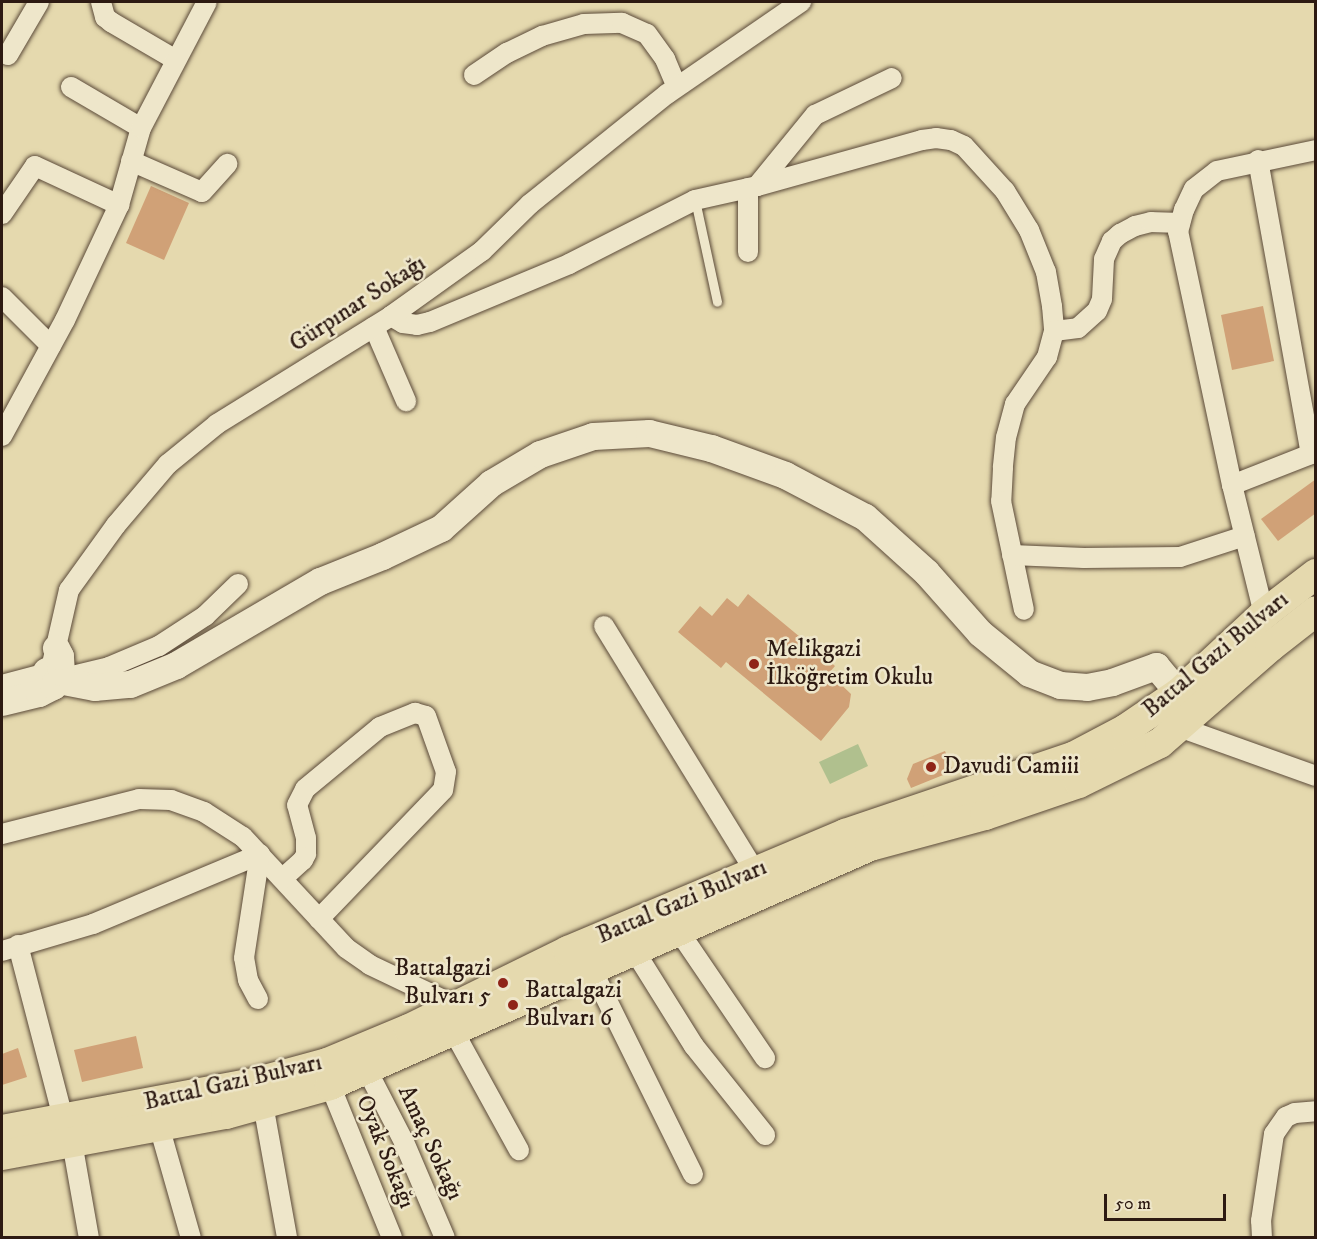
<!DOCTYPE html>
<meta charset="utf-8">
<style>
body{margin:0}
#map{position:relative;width:1317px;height:1239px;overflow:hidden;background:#e5d9ae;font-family:"IM FELL DW Pica",serif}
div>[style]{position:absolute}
.green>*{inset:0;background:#b0c08e}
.building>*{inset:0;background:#d0a177}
.roads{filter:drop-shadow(0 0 2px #5b4a39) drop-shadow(0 0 2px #5b4a39)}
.lane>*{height:9px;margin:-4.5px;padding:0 4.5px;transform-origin:4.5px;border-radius:4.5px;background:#eee6ca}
.street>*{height:20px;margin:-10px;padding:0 10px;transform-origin:10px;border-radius:10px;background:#eee6ca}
.secondary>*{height:27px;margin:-13.5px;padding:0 13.5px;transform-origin:13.5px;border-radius:13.5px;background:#eee6ca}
.primary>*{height:30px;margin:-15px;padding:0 15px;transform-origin:15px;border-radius:15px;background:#e5d9ae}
.dots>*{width:16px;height:16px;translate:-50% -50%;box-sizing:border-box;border:3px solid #eee6ca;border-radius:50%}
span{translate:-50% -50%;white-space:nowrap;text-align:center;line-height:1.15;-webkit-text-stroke:5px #eee6ca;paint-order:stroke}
.street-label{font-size:24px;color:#2d1a12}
.poi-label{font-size:24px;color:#2d1a12}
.left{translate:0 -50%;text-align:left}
.right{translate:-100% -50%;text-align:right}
.frame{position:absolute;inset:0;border:3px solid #2d1a12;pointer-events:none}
.scale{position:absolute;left:1104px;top:1194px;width:122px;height:27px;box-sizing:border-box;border:3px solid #2d1a12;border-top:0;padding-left:8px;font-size:18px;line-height:21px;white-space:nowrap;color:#2d1a12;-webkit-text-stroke:4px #eee6ca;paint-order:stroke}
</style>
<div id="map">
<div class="green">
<i style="clip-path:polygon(858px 744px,868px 766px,830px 784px,819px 762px)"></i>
</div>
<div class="building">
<i style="clip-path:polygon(151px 186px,189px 203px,164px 260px,126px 243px)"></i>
<i style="clip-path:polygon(1263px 306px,1274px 361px,1232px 370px,1221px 315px)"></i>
<i style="clip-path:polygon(1316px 479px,1316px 513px,1278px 541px,1261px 519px)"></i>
<i style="clip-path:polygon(748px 594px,835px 666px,829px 673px,851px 694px,849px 707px,821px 741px,726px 662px,721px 668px,678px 632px,700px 606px,712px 616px,727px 598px,738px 607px)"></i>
<i style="clip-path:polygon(945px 751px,953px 771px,911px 788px,907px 779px,913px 764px)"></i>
<i style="clip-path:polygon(136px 1036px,143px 1068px,82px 1082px,74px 1050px)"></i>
<i style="clip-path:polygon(18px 1048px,27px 1077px,2px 1085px,2px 1054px)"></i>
</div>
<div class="roads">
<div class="lane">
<i style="left:695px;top:200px;width:104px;rotate:77.8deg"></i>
</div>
<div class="street">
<i style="left:101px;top:2px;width:16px;rotate:75deg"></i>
<i style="left:105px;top:17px;width:8px;rotate:40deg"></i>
<i style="left:111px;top:22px;width:75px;rotate:30.3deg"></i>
<i style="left:8px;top:55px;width:61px;rotate:-59.7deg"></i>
<i style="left:474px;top:75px;width:40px;rotate:-34deg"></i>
<i style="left:507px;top:53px;width:39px;rotate:-26deg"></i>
<i style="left:542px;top:36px;width:44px;rotate:-15.9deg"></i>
<i style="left:584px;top:24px;width:38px;rotate:-2deg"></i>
<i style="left:622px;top:23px;width:27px;rotate:24deg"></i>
<i style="left:647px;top:34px;width:31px;rotate:54deg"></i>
<i style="left:665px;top:59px;width:30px;rotate:67deg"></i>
<i style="left:71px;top:87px;width:81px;rotate:30.4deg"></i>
<i style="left:1258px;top:160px;width:299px;rotate:79.8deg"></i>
<i style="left:131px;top:161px;width:77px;rotate:23.6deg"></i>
<i style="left:202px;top:192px;width:38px;rotate:-48deg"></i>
<i style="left:757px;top:186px;width:92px;rotate:-50.8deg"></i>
<i style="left:815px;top:115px;width:85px;rotate:-25.7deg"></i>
<i style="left:2px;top:214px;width:58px;rotate:-55.5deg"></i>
<i style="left:35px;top:166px;width:93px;rotate:24.9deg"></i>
<i style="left:748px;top:252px;width:64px;rotate:-90deg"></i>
<i style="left:2px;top:297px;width:69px;rotate:45deg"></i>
<i style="left:391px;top:316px;width:14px;rotate:30deg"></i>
<i style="left:403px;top:323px;width:14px;rotate:8deg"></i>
<i style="left:417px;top:325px;width:13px;rotate:-13deg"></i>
<i style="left:430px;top:322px;width:151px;rotate:-22.6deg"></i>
<i style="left:569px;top:264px;width:141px;rotate:-26.9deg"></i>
<i style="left:695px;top:200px;width:64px;rotate:-12.7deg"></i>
<i style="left:757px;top:186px;width:171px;rotate:-15.6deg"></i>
<i style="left:922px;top:140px;width:14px;rotate:-8deg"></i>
<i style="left:936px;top:138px;width:15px;rotate:8deg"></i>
<i style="left:951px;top:140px;width:14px;rotate:25deg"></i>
<i style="left:964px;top:146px;width:61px;rotate:47.7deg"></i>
<i style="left:1005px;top:191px;width:46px;rotate:58.4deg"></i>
<i style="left:1029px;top:230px;width:45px;rotate:68deg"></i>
<i style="left:1046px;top:272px;width:35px;rotate:80deg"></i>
<i style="left:1052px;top:306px;width:25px;rotate:85deg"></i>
<i style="left:1054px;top:331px;width:27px;rotate:105deg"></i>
<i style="left:1047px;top:357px;width:57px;rotate:124.2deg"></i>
<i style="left:1015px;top:404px;width:34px;rotate:105deg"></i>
<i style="left:1006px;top:437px;width:31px;rotate:96deg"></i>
<i style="left:1003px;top:468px;width:33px;rotate:93deg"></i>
<i style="left:1001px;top:501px;width:111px;rotate:78.1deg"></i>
<i style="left:374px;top:327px;width:81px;rotate:66.6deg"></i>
<i style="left:1054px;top:331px;width:24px;rotate:-7deg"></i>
<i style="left:1078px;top:328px;width:25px;rotate:-42deg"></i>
<i style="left:1097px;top:311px;width:13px;rotate:-67deg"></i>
<i style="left:1102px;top:299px;width:40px;rotate:-87.1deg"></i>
<i style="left:1104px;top:259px;width:20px;rotate:-66deg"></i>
<i style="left:1112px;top:241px;width:11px;rotate:-41deg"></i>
<i style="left:1120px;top:234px;width:17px;rotate:-28deg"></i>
<i style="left:1135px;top:226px;width:16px;rotate:-14deg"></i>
<i style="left:1151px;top:222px;width:29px;rotate:2deg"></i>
<i style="left:2px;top:436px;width:132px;rotate:-61.5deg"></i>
<i style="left:65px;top:320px;width:127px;rotate:-64.8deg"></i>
<i style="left:119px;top:205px;width:80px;rotate:-74.1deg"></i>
<i style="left:141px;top:128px;width:142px;rotate:-62.4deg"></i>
<i style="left:1232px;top:485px;width:90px;rotate:-21.4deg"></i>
<i style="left:1012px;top:555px;width:72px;rotate:2.4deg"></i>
<i style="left:1084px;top:558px;width:96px;rotate:-0.6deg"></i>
<i style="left:1180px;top:557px;width:68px;rotate:-17.9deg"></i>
<i style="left:1264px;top:614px;width:133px;rotate:-103.9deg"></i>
<i style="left:1232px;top:485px;width:259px;rotate:-102deg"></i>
<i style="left:1178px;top:232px;width:23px;rotate:-75deg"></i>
<i style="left:1184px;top:210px;width:23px;rotate:-65deg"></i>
<i style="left:1194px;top:189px;width:29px;rotate:-38deg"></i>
<i style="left:1217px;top:171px;width:101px;rotate:-12deg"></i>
<i style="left:604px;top:626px;width:288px;rotate:58.4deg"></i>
<i style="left:64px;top:678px;width:46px;rotate:-13.7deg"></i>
<i style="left:109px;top:667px;width:54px;rotate:-22.8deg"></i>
<i style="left:159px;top:646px;width:55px;rotate:-33.1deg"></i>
<i style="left:205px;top:616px;width:46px;rotate:-44.1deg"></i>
<i style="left:2px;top:685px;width:39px;rotate:-15deg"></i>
<i style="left:40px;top:675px;width:16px;rotate:-43deg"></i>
<i style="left:52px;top:664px;width:76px;rotate:-77.1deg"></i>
<i style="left:69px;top:590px;width:80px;rotate:-54.1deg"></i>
<i style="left:116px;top:525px;width:80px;rotate:-49.6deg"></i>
<i style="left:168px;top:464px;width:63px;rotate:-39.2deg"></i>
<i style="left:217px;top:424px;width:205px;rotate:-31.8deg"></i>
<i style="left:391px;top:316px;width:112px;rotate:-35.5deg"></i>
<i style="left:482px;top:251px;width:67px;rotate:-44.4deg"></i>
<i style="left:530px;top:204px;width:176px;rotate:-38.8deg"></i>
<i style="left:667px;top:94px;width:163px;rotate:-34.5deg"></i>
<i style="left:1179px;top:727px;width:145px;rotate:19.7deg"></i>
<i style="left:2px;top:834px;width:141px;rotate:-14.3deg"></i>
<i style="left:139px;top:799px;width:32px;rotate:2deg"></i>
<i style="left:171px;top:800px;width:35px;rotate:20deg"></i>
<i style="left:204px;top:812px;width:46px;rotate:32.7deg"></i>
<i style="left:243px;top:837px;width:151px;rotate:47.1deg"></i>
<i style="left:346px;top:948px;width:29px;rotate:35deg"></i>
<i style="left:370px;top:965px;width:95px;rotate:25.5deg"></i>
<i style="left:283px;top:878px;width:27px;rotate:-42deg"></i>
<i style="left:303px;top:860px;width:7px;rotate:-63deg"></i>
<i style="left:306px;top:854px;width:16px;rotate:-90deg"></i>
<i style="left:306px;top:838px;width:34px;rotate:-105deg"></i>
<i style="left:297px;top:805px;width:18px;rotate:-63deg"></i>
<i style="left:305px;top:789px;width:97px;rotate:-39.6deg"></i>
<i style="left:380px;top:727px;width:38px;rotate:-22deg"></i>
<i style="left:415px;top:713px;width:11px;rotate:15deg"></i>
<i style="left:426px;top:716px;width:59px;rotate:70.3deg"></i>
<i style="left:446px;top:772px;width:18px;rotate:99deg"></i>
<i style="left:443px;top:790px;width:179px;rotate:133.9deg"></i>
<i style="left:678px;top:930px;width:155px;rotate:55.8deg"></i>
<i style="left:18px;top:945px;width:179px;rotate:75.4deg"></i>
<i style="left:634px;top:950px;width:113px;rotate:58deg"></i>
<i style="left:694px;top:1046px;width:114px;rotate:51.4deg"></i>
<i style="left:2px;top:951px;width:95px;rotate:-16.5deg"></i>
<i style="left:93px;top:924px;width:181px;rotate:-22.7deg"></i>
<i style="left:591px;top:968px;width:230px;rotate:63.7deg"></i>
<i style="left:258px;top:999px;width:21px;rotate:-118deg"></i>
<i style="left:248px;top:980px;width:22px;rotate:-100deg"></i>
<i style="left:244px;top:958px;width:105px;rotate:-81.3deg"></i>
<i style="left:454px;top:1032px;width:135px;rotate:61.2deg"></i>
<i style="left:367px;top:1070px;width:81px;rotate:62.8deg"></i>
<i style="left:404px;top:1142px;width:104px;rotate:66.9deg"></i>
<i style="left:330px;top:1085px;width:165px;rotate:67.9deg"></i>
<i style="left:263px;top:1104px;width:136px;rotate:79.8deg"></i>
<i style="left:159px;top:1126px;width:116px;rotate:74.1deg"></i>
<i style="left:72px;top:1142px;width:97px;rotate:80deg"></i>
<i style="left:1262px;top:1238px;width:17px;rotate:-93deg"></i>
<i style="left:1261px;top:1221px;width:88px;rotate:-81.5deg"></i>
<i style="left:1274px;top:1134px;width:21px;rotate:-55deg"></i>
<i style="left:1286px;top:1117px;width:10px;rotate:-24deg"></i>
<i style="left:1295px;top:1113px;width:21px;rotate:-5deg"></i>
</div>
<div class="secondary">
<i style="left:46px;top:671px;width:15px;rotate:37deg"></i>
<i style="left:58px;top:680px;width:37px;rotate:11deg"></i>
<i style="left:94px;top:687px;width:36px;rotate:-5deg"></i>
<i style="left:130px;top:684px;width:50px;rotate:-22.4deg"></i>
<i style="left:176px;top:665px;width:167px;rotate:-30.3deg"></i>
<i style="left:320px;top:581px;width:67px;rotate:-22deg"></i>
<i style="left:382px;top:556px;width:65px;rotate:-25.4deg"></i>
<i style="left:441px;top:528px;width:67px;rotate:-42deg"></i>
<i style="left:491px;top:483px;width:57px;rotate:-30.6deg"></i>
<i style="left:540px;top:454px;width:56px;rotate:-18.8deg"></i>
<i style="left:593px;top:436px;width:56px;rotate:-3.1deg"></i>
<i style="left:649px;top:433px;width:64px;rotate:13.6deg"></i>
<i style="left:711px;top:448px;width:79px;rotate:20deg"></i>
<i style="left:785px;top:475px;width:90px;rotate:27.7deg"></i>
<i style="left:865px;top:517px;width:82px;rotate:42deg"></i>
<i style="left:926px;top:572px;width:81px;rotate:48.5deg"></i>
<i style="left:980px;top:633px;width:63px;rotate:39.2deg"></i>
<i style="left:1029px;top:673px;width:33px;rotate:21deg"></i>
<i style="left:1060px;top:685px;width:27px;rotate:4deg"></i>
<i style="left:1087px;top:687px;width:25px;rotate:-11deg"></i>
<i style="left:1112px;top:682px;width:47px;rotate:-20deg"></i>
<i style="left:1156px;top:666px;width:35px;rotate:50deg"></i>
<i style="left:2px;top:702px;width:38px;rotate:-14deg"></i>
<i style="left:39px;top:693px;width:16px;rotate:-27deg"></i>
<i style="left:53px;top:686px;width:16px;rotate:-60deg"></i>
<i style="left:61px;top:672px;width:16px;rotate:-94deg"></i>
<i style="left:60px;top:656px;width:9px;rotate:-117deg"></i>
</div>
<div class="primary">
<i style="left:2px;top:1130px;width:256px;rotate:-10.6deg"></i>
<i style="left:254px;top:1083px;width:76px;rotate:-15.3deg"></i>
<i style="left:327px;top:1063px;width:89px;rotate:-22.5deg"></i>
<i style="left:409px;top:1029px;width:177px;rotate:-26.1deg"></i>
<i style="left:568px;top:951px;width:301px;rotate:-22.9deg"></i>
<i style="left:845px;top:834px;width:241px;rotate:-18.7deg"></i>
<i style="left:1073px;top:757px;width:60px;rotate:-27.8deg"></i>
<i style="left:1126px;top:729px;width:64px;rotate:-34.2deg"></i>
<i style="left:1179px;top:693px;width:116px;rotate:-42.9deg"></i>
<i style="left:1264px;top:614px;width:66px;rotate:-37.6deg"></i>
<i style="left:2px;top:1155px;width:228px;rotate:-10.4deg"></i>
<i style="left:226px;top:1114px;width:108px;rotate:-15.6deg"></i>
<i style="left:330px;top:1085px;width:591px;rotate:-23.87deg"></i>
<i style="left:870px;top:846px;width:119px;rotate:-15.1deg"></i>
<i style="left:985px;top:815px;width:99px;rotate:-18.8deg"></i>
<i style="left:1079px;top:783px;width:90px;rotate:-26.3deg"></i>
<i style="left:1160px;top:743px;width:146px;rotate:-41.1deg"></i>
<i style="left:1270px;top:647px;width:58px;rotate:-38deg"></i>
</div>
</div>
<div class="dots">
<i style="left:754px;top:664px;background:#8f2418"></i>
<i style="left:931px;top:767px;background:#8f2418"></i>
<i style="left:503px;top:983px;background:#8f2418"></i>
<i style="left:513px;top:1005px;background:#8f2418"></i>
</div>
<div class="street-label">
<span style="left:358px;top:304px;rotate:-33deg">Gürpınar Sokağı</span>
<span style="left:1216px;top:655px;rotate:-40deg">Battal Gazi Bulvarı</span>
<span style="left:682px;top:902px;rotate:-23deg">Battal Gazi Bulvarı</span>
<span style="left:233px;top:1083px;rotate:-13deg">Battal Gazi Bulvarı</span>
<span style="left:430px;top:1143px;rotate:65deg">Amaç Sokağı</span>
<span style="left:385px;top:1152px;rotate:68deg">Oyak Sokağı</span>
</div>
<div class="poi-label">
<span class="left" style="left:766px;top:664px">Melikgazi<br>İlköğretim Okulu</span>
<span class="left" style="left:943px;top:767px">Davudi Camiii</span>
<span class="right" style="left:491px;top:983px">Battalgazi<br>Bulvarı 5</span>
<span class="left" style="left:525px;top:1005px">Battalgazi<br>Bulvarı 6</span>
</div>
<div class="frame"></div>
<div class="scale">50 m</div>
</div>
